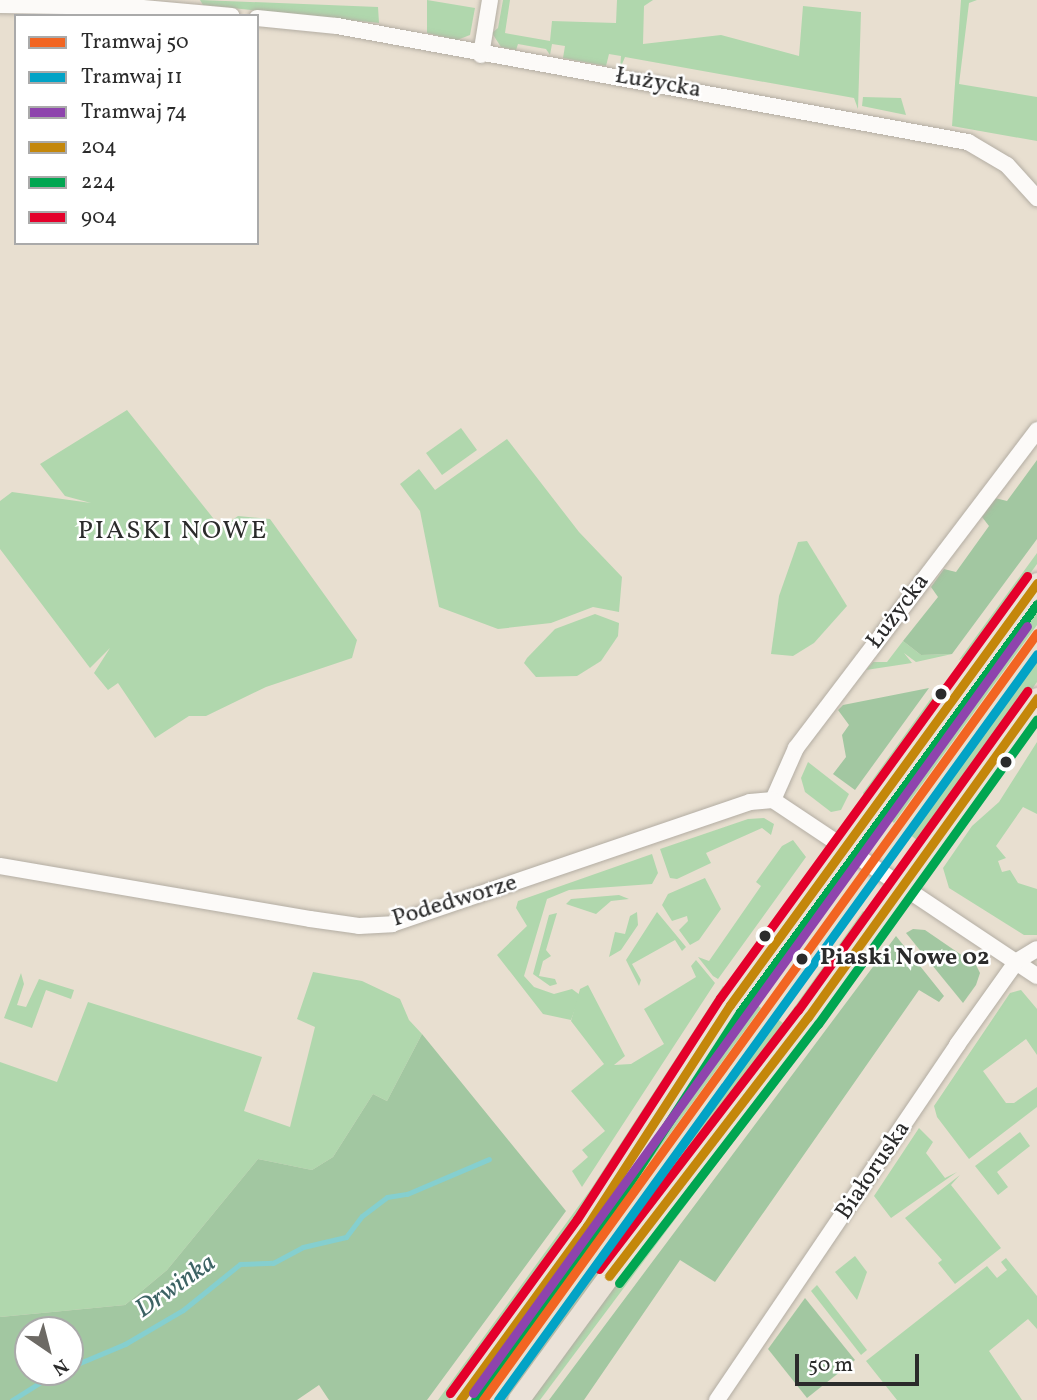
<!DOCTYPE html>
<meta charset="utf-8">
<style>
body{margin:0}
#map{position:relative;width:1037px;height:1400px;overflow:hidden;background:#e8dfd0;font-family:Vollkorn,serif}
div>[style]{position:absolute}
.green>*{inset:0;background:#b0d7ad}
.forest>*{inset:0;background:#a2c7a1}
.stream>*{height:5px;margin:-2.5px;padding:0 2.5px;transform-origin:2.5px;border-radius:2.5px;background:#85cfcf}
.roads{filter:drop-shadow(0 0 2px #b3ada3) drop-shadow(0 0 2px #b3ada3)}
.minor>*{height:16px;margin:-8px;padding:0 8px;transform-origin:8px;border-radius:8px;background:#fcfaf8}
.major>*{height:21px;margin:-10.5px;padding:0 10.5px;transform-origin:10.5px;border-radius:10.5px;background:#ebe2d8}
.bus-1>*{height:9px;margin:-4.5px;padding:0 4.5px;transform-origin:4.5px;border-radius:4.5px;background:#c4870b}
.bus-2>*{height:9px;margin:-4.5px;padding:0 4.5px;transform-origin:4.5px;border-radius:4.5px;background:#00a651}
.bus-3>*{height:9px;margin:-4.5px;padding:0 4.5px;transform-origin:4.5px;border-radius:4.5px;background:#e4002b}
.tram-1>*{height:9px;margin:-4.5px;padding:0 4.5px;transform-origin:4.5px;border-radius:4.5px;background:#f26522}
.tram-2>*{height:9px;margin:-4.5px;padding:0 4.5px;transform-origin:4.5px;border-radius:4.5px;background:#02a3c6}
.tram-3>*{height:9px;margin:-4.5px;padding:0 4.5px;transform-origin:4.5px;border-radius:4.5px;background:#8e44ad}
.dots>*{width:19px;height:19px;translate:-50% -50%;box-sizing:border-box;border:4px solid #fff;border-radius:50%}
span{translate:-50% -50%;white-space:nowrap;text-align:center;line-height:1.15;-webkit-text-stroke:5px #fff;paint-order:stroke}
.street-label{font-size:24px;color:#2b2b2b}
.stop-label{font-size:24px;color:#2b2b2b;font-weight:700}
.left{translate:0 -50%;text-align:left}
.neighbourhood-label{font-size:26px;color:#2b2b2b;letter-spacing:2px}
.water-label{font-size:26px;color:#3c6264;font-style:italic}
.legend{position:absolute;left:14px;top:14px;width:245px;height:231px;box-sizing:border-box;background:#fff;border:2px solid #aaa;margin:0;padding:9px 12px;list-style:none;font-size:21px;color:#2b2b2b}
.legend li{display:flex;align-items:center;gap:14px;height:35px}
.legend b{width:35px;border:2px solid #aaa}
.north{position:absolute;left:14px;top:1316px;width:70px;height:70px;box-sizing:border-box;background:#fff;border:2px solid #aaa;border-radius:50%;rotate:145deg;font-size:19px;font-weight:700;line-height:28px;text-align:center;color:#2b2b2b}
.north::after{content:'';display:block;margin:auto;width:24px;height:32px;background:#6d6a65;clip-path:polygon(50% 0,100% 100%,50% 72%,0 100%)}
.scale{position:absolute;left:795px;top:1354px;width:124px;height:32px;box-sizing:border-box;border:4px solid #2b2b2b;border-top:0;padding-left:9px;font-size:21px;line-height:24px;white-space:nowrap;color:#2b2b2b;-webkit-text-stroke:5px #fff;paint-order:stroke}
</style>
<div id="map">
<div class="green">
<i style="clip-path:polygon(200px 0,378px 7px,379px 23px,203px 5px)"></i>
<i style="clip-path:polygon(427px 0,475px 8px,470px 35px,457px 40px,427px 33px)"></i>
<i style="clip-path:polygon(503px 0,510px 0,505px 33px,510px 34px,550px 41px,552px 21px,616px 23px,617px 0,653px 0,644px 6px,643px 44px,721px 35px,799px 56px,803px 6px,861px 12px,858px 109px,854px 98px,625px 57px,620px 69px,621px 56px,609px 54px,606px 66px,563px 58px,565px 46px,552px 44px,550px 55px,546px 49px,518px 44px,516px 50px,501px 47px,492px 33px,498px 28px)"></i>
<i style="clip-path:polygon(961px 0,977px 0,969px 3px,959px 84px,1037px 97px,1037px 141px,952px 126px)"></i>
<i style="clip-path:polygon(863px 97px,901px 98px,906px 115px,862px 106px)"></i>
<i style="clip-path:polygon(127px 410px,221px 528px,238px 516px,270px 519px,357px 640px,352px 658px,266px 687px,206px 716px,189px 716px,155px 738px,118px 683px,108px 690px,94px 673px,110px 648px,90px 668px,0 549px,0 501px,12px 492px,91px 503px,65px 496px,40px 464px)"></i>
<i style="clip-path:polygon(461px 428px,477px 450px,442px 475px,426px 453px)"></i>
<i style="clip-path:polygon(507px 439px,579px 532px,622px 577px,619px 612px,593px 607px,551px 623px,498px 629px,439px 607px,420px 511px,400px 484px,419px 469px,435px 490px)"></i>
<i style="clip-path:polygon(807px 541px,847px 606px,814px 643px,793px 656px,771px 654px,779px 596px,798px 542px)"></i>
<i style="clip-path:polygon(1037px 553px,1037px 564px,1016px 593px,972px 653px,959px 660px)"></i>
<i style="clip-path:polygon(1037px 599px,1037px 625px,894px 823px,888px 818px)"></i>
<i style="clip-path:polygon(595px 614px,619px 623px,618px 636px,601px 661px,577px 676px,536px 677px,524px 663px,527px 658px,555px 629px)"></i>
<i style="clip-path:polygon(903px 641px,921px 655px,952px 654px,916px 662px,904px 653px,912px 663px,866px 670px,873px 662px,887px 662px)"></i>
<i style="clip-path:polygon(1037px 656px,1037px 682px,921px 843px,909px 834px)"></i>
<i style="clip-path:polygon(940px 686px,948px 687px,866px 799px,863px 793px)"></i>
<i style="clip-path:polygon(1037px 742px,1037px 814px,1023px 807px,996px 846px,1006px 858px,998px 861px,1002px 872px,1010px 870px,1018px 883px,1037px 889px,1037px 935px,1024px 935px,949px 888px,943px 868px,972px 826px,999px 802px)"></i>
<i style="clip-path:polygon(808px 762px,849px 794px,841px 810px,831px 812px,805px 792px,801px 778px)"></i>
<i style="clip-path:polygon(764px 818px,774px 824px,771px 835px,762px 828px,706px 853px,711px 863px,677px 879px,670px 878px,660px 849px,748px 819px)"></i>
<i style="clip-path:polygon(793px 840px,806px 857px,718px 979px,713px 976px,698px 957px,709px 961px,761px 886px,756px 882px,782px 846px)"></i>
<i style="clip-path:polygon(652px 854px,658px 873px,652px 884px,569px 890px,547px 899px,524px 976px,534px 987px,554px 994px,572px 989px,580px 995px,571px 1020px,543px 1014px,497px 955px,527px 926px,516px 908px,518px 901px)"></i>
<i style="clip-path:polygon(705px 878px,721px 909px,699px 940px,690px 945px,679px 930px,688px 921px,687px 916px,672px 921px,662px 905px,668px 894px)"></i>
<i style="clip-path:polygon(828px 887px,833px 890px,753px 1001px,761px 1008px,478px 1400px,471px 1400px,708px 1053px)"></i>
<i style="clip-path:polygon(619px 895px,629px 899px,611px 901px,596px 914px,566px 904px,571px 899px)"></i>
<i style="clip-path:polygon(863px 911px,868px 915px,779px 1038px,661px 1187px,507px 1400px,501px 1400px,776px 1018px,783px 1023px)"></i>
<i style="clip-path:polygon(637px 912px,638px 925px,621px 950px,609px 957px,615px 932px,625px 934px,630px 916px)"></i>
<i style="clip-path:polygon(657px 912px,686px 947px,682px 951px,675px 940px,632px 964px,641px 980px,639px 986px,626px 960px)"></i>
<i style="clip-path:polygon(557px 913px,546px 950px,551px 956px,543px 961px,539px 976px,555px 979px,557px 984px,550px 986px,533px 974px,549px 915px)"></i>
<i style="clip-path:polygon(696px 960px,715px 983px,582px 1187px,572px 1171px,588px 1157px,582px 1150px,605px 1131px,571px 1091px,604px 1064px,571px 1021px,580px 989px,588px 985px,625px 1056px,614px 1065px,631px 1064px,664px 1044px,644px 1009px,696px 977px,691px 966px)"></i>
<i style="clip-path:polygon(313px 972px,362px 981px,400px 999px,409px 1020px,422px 1034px,387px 1101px,373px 1094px,333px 1157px,312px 1170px,258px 1159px,167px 1270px,125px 1305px,0 1317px,0 1062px,57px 1082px,88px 1002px,262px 1057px,244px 1111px,290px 1127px,315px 1027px,297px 1019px)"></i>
<i style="clip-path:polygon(21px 973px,24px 984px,17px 1005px,26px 1007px,39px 979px,74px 990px,71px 999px,46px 990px,32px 1028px,4px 1018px)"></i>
<i style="clip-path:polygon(723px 986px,728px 990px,598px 1192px,447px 1400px,438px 1400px,591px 1189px)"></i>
<i style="clip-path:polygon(1021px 990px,1037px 1009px,1037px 1055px,1026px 1039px,983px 1071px,1006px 1103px,1014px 1103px,1037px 1087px,1037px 1107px,969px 1159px,937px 1117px,934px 1106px,1010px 993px)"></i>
<i style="clip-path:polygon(795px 1059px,540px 1400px,531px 1400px,669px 1211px)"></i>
<i style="clip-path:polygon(919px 1128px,933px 1142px,926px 1153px,945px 1178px,957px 1172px,891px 1218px,874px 1196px)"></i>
<i style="clip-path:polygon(1020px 1132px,1030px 1146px,997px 1172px,1008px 1187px,998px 1195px,975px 1166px)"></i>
<i style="clip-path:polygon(960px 1175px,951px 1185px,1001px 1248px,955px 1284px,938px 1263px,942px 1260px,905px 1218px)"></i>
<i style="clip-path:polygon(855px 1256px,867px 1272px,857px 1300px,835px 1272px)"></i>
<i style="clip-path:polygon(1006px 1258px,1037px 1296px,1037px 1329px,1028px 1319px,989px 1351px,1022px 1400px,897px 1400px,866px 1361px,987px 1266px,997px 1278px,1007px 1270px,1001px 1262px)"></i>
<i style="clip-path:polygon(817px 1285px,867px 1350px,861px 1355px,811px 1291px)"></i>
</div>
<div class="forest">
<i style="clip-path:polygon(1037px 460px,1037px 539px,952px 654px,921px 655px,903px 641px,938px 597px,931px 587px,944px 569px,956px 572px,989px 526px,982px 517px,995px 498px,1007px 501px)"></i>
<i style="clip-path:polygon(929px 688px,855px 790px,833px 774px,846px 757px,842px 735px,849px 725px,838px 710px,843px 705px)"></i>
<i style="clip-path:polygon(913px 929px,925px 930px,976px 965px,980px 973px,976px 985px,963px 1003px,906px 933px)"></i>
<i style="clip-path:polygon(896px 936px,944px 996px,939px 1002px,919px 990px,715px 1282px,680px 1260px,584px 1400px,549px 1400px)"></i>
<i style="clip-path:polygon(evenodd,422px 1034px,566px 1211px,427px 1400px,329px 1400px,319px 1385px,297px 1400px,0 1400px,0 1317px,125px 1305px,167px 1270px,258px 1159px,312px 1170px,333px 1157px,373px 1094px,387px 1101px,422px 1034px,28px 1330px,70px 1330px,70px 1372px,28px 1372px,28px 1330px)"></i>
<i style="clip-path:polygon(805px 1298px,855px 1360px,807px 1398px,768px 1349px)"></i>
</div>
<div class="stream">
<i style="left:70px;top:1367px;width:60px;rotate:-22.7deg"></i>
<i style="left:125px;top:1344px;width:67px;rotate:-30.4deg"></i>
<i style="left:183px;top:1310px;width:73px;rotate:-38.9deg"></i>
<i style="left:240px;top:1264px;width:33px;rotate:-2deg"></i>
<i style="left:273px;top:1263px;width:34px;rotate:-28deg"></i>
<i style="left:303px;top:1247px;width:44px;rotate:-13.1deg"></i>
<i style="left:346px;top:1237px;width:26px;rotate:-53deg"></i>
<i style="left:362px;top:1216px;width:31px;rotate:-37deg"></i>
<i style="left:387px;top:1197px;width:20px;rotate:-9deg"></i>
<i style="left:407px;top:1194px;width:89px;rotate:-23.1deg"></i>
<i style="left:12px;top:1400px;width:53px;rotate:-31.9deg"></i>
</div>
<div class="roads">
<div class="minor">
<i style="left:0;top:5px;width:132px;rotate:0.9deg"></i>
<i style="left:132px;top:7px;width:100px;rotate:5.1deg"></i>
<i style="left:257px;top:18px;width:80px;rotate:5.7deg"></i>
<i style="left:337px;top:26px;width:642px;rotate:10.42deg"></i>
<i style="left:968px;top:142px;width:45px;rotate:30.5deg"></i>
<i style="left:1007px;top:165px;width:45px;rotate:47.7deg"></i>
<i style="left:481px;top:55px;width:56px;rotate:-80.7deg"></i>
<i style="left:773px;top:800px;width:57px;rotate:-66.1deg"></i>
<i style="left:796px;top:748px;width:399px;rotate:-52.8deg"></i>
<i style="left:0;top:866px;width:314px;rotate:9.7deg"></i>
<i style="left:310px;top:919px;width:49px;rotate:8.1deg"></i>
<i style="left:359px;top:926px;width:33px;rotate:-3deg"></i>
<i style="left:392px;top:924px;width:378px;rotate:-18.8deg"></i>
<i style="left:750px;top:802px;width:23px;rotate:-5deg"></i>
<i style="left:773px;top:800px;width:317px;rotate:33.7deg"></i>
<i style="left:717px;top:1400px;width:429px;rotate:-55.9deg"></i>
<i style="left:957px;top:1045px;width:103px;rotate:-54.5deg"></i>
<i style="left:1017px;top:961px;width:23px;rotate:-31deg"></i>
</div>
<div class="major">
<i style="left:460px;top:1400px;width:215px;rotate:-53.9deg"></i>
<i style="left:587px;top:1226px;width:263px;rotate:-57.1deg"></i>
<i style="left:730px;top:1005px;width:522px;rotate:-53.96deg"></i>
<i style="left:518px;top:1400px;width:278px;rotate:-53.8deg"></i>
<i style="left:682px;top:1176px;width:203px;rotate:-51.6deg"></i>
<i style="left:808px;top:1017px;width:393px;rotate:-54.3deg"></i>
</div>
</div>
<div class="bus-1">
<i style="left:609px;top:1276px;width:327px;rotate:-52.5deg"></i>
<i style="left:808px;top:1017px;width:393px;rotate:-54.3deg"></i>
<i style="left:460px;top:1400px;width:215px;rotate:-53.9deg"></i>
<i style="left:587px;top:1226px;width:263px;rotate:-57.1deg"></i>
<i style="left:730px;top:1005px;width:522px;rotate:-53.96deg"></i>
</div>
<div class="bus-2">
<i style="left:619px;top:1283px;width:327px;rotate:-52.5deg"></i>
<i style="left:818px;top:1024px;width:375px;rotate:-54.3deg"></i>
<i style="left:475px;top:1400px;width:207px;rotate:-53.9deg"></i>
<i style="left:597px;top:1233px;width:263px;rotate:-57.1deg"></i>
<i style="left:740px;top:1012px;width:505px;rotate:-53.95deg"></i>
</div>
<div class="bus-3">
<i style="left:599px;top:1269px;width:327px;rotate:-52.5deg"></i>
<i style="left:798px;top:1010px;width:393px;rotate:-54.3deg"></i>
<i style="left:450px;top:1393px;width:215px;rotate:-53.9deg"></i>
<i style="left:577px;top:1219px;width:263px;rotate:-57.1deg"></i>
<i style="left:720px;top:998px;width:522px;rotate:-53.96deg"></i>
</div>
<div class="tram-1">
<i style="left:483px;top:1400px;width:946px;rotate:-54.16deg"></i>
</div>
<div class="tram-2">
<i style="left:498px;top:1400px;width:920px;rotate:-54.15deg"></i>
</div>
<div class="tram-3">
<i style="left:473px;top:1393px;width:946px;rotate:-54.16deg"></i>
</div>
<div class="dots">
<i style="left:941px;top:694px;background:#2b2b2b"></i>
<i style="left:1006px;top:762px;background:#2b2b2b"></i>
<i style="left:765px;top:936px;background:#2b2b2b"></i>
<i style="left:802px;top:959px;background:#2b2b2b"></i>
</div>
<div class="street-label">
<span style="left:658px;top:84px;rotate:10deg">Łużycka</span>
<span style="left:899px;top:612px;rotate:-53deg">Łużycka</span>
<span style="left:455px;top:902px;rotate:-17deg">Podedworze</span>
<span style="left:874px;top:1171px;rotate:-56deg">Białoruska</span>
</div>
<div class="stop-label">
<span class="left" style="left:820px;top:959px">Piaski Nowe 02</span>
</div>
<div class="neighbourhood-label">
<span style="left:173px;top:532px">PIASKI NOWE</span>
</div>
<div class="water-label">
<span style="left:176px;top:1287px;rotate:-35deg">Drwinka</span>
</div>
<ul class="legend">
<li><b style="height:9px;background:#f26522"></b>Tramwaj 50</li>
<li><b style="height:9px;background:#02a3c6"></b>Tramwaj 11</li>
<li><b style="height:9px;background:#8e44ad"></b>Tramwaj 74</li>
<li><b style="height:9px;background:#c4870b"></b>204</li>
<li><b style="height:9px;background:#00a651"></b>224</li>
<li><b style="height:9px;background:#e4002b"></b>904</li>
</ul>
<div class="north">N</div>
<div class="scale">50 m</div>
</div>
